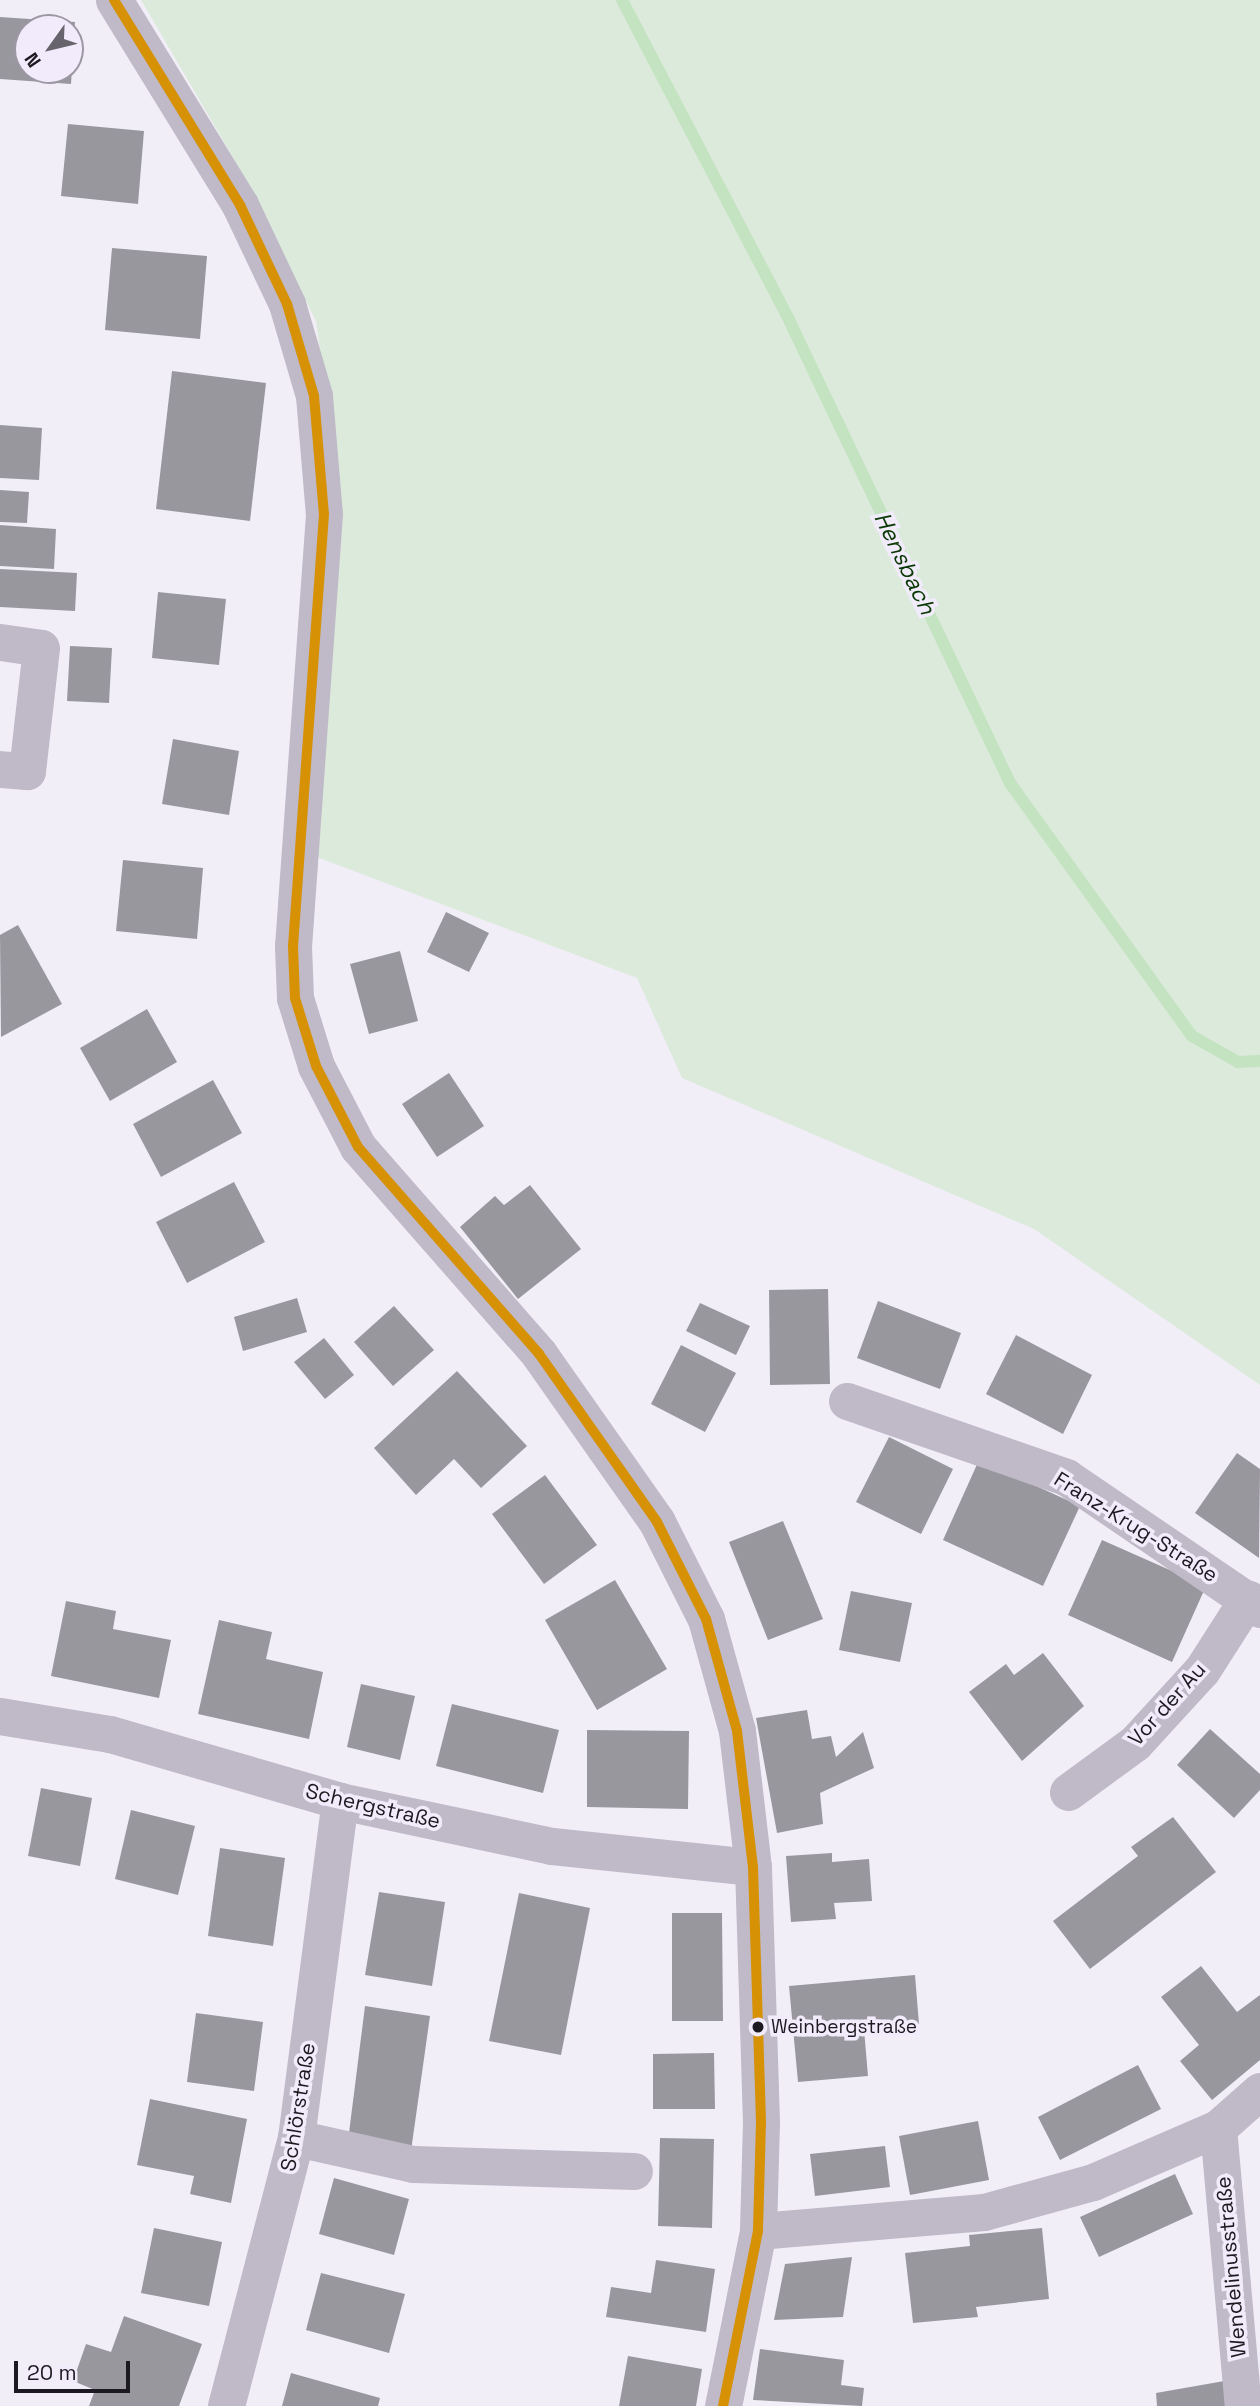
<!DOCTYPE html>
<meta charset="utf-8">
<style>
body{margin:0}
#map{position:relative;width:1260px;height:2406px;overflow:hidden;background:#f2eef8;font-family:"Space Grotesk",sans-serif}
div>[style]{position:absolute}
.green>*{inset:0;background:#dceadc}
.stream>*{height:12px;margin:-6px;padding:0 6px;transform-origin:6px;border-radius:6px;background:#c4e3c0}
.building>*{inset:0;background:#99979e}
.minor>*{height:37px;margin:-18.5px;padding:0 18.5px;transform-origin:18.5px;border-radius:18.5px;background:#bfb9c8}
.bus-1>*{height:10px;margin:-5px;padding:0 5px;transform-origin:5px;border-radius:5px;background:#d69105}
.dots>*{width:19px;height:19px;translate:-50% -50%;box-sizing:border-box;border:4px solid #f1ebfb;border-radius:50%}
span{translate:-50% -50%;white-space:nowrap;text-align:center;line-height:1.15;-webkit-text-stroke:7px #f1ebfb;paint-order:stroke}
.bus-label{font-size:19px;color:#1c1a20}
.left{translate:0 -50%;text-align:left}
.street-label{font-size:21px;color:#1c1a20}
.water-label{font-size:23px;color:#0b3904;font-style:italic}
.north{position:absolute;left:14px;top:14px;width:70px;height:70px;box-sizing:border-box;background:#f1ebfb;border:2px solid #9c97a3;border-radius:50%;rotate:236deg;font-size:19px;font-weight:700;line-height:28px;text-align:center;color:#1c1a20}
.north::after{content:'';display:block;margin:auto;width:24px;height:32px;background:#67646c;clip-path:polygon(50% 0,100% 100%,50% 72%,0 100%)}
.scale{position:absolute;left:14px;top:2361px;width:116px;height:32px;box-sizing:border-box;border:4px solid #1c1a20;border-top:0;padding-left:9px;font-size:21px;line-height:24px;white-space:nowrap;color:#1c1a20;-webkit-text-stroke:5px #f1ebfb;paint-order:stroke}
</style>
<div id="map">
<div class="green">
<i style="clip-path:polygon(141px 0,1260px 0,1260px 1385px,1034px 1229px,682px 1078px,637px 978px,314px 856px,343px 518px,316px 321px,231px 154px)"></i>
</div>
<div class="stream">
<i style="left:622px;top:0;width:363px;rotate:62.4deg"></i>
<i style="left:790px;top:322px;width:511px;rotate:64.49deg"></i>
<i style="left:1010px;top:783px;width:312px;rotate:54.3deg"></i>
<i style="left:1192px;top:1036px;width:53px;rotate:29.5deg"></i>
<i style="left:1238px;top:1062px;width:22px;rotate:-3deg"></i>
</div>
<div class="building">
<i style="clip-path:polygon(evenodd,0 17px,75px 22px,71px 84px,0 79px,0 17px,28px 28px,70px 28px,70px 70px,28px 70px,28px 28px)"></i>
<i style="clip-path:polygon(68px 124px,144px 131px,138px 204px,61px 196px)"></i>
<i style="clip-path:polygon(112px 248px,207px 256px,200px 339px,105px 330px)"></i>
<i style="clip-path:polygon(172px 371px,266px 383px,250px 521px,156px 509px)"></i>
<i style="clip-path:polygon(0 425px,42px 428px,39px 480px,0 478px)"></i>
<i style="clip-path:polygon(0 490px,29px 492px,27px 523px,0 522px)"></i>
<i style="clip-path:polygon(0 525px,56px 529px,54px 569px,0 566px)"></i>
<i style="clip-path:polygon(0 569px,77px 573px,75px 611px,0 607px)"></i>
<i style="clip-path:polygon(158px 592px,226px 599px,219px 665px,152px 658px)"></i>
<i style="clip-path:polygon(70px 646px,112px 648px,109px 703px,67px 701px)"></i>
<i style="clip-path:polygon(173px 739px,239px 751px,229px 815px,162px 804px)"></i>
<i style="clip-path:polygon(123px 860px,203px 868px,197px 939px,116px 931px)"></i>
<i style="clip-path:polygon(446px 912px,489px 933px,469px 972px,427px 952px)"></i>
<i style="clip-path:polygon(18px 925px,62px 1004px,1px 1037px,0 935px)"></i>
<i style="clip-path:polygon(400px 951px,418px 1021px,369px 1034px,350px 964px)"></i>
<i style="clip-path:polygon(147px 1009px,177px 1062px,110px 1101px,80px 1048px)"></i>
<i style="clip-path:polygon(449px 1073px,484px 1126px,437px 1157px,402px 1104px)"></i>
<i style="clip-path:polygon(213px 1080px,242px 1133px,161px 1177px,133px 1124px)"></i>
<i style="clip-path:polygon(234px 1182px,265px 1242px,187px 1283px,156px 1222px)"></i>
<i style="clip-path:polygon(530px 1185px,581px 1249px,518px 1299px,460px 1227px,495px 1196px,504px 1205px)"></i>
<i style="clip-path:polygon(828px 1289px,830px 1384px,770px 1385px,769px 1290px)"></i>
<i style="clip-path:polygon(297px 1298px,307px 1332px,243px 1351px,234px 1317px)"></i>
<i style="clip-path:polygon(878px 1301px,961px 1333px,940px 1389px,857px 1358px)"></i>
<i style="clip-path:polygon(700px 1303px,750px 1326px,736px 1355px,686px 1331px)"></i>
<i style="clip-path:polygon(394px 1306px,434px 1350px,393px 1386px,354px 1342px)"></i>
<i style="clip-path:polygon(1016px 1335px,1092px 1375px,1063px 1434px,986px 1394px)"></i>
<i style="clip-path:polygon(324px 1338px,354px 1375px,325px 1399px,294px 1362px)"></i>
<i style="clip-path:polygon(681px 1345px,736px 1373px,705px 1432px,651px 1404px)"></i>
<i style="clip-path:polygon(457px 1371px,527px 1446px,481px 1488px,454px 1459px,416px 1495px,374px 1448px)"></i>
<i style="clip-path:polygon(889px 1437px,953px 1469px,921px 1534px,856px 1502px)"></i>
<i style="clip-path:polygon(1237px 1453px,1260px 1469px,1259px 1558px,1195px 1513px)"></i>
<i style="clip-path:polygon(979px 1460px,1080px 1506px,1043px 1586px,943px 1540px)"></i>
<i style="clip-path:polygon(545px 1475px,597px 1545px,544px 1584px,492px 1514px)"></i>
<i style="clip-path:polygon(783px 1521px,823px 1619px,768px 1640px,729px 1542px)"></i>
<i style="clip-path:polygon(1102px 1540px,1206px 1586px,1172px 1662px,1068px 1615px)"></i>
<i style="clip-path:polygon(615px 1580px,667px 1669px,597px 1710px,545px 1620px)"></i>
<i style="clip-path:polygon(851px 1591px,912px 1603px,900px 1662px,839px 1650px)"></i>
<i style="clip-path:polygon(66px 1601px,116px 1611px,113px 1629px,171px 1640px,159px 1698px,51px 1676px)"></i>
<i style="clip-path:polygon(219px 1620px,272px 1632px,266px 1659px,323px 1672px,309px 1739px,198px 1714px)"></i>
<i style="clip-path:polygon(1043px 1653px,1084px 1706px,1022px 1761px,969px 1692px,1006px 1664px,1014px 1675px)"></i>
<i style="clip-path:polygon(361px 1684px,415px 1696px,400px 1760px,347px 1747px)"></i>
<i style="clip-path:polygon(452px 1704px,559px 1730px,543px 1793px,436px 1766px)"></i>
<i style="clip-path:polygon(807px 1710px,812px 1739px,831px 1736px,836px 1757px,863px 1732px,874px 1768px,820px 1793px,823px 1824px,777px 1833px,756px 1718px)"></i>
<i style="clip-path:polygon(1210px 1729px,1260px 1774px,1260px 1790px,1234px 1818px,1177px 1765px)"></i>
<i style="clip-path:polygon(587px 1730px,689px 1731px,688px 1809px,587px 1807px)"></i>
<i style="clip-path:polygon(41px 1788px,92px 1798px,80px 1866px,28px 1856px)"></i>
<i style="clip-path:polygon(131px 1810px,195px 1826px,178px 1895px,115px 1879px)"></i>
<i style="clip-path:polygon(1173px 1817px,1216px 1872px,1090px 1969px,1053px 1921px,1138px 1856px,1131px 1847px)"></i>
<i style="clip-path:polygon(220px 1848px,285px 1858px,273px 1946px,208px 1936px)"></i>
<i style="clip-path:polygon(832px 1853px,832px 1862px,869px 1859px,872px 1901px,834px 1903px,836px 1919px,791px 1922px,786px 1856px)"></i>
<i style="clip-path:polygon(379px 1892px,445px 1902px,432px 1986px,365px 1975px)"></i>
<i style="clip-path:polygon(519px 1893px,590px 1908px,561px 2055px,489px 2041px)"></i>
<i style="clip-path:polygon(672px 1913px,722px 1913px,723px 2021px,672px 2021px)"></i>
<i style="clip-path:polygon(1201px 1966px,1237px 2012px,1260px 1995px,1260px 2060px,1212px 2100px,1180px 2061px,1199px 2045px,1161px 1997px)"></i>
<i style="clip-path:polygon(915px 1975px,919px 2024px,864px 2029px,868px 2076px,798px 2082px,789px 1986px)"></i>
<i style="clip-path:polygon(365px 2006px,430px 2016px,411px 2151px,348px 2141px)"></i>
<i style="clip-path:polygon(196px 2013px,263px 2022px,254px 2091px,187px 2082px)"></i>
<i style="clip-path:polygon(714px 2053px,715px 2109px,653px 2109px,653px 2054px)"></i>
<i style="clip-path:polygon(1138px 2065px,1161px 2109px,1060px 2160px,1038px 2117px)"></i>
<i style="clip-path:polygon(150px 2099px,247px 2119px,231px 2203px,190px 2194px,194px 2176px,137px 2165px)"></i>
<i style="clip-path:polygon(978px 2121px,989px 2180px,910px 2195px,899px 2136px)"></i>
<i style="clip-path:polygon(660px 2138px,714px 2139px,712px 2228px,658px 2226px)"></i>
<i style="clip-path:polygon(885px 2146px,890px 2187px,815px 2196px,810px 2154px)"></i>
<i style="clip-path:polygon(1175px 2174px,1193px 2214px,1099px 2257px,1080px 2217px)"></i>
<i style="clip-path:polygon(334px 2178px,409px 2199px,394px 2255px,319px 2234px)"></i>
<i style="clip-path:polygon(154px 2228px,222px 2242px,209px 2306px,141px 2293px)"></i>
<i style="clip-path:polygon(1042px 2228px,1049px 2299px,976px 2307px,978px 2317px,913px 2323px,905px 2253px,970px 2246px,969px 2235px)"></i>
<i style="clip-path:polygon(852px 2257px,843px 2317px,774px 2320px,785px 2264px)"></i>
<i style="clip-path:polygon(656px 2260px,715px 2269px,706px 2332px,606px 2317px,611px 2287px,651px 2293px)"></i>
<i style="clip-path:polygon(321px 2273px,405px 2294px,389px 2353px,306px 2330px)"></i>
<i style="clip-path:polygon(124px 2316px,202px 2344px,179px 2406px,89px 2406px,95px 2390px,73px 2381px,86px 2344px,111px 2352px)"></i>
<i style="clip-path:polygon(760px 2349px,844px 2360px,841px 2385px,864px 2388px,862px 2406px,753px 2400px)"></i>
<i style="clip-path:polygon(628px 2356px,702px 2369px,696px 2406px,619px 2406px)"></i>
<i style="clip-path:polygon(291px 2373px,380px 2398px,378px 2406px,282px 2406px)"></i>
<i style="clip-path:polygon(1230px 2380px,1232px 2406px,1157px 2406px,1156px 2393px)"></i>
</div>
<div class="minor">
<i style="left:114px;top:0;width:241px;rotate:58.4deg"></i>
<i style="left:240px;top:205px;width:110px;rotate:64.6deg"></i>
<i style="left:287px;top:304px;width:96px;rotate:73.6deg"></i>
<i style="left:314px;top:396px;width:118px;rotate:85.2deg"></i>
<i style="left:324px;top:514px;width:433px;rotate:94.1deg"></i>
<i style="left:293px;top:946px;width:52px;rotate:87.8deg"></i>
<i style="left:295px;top:998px;width:71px;rotate:72.8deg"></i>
<i style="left:316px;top:1066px;width:91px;rotate:62.6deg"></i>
<i style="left:358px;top:1147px;width:275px;rotate:48.8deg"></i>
<i style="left:539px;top:1354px;width:205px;rotate:54.9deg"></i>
<i style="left:657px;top:1522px;width:109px;rotate:63.2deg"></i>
<i style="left:706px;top:1619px;width:116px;rotate:74.5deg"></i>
<i style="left:737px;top:1731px;width:137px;rotate:83.3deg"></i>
<i style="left:753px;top:1867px;width:255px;rotate:88.2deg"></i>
<i style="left:761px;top:2122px;width:109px;rotate:91.6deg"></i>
<i style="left:758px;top:2231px;width:178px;rotate:101.3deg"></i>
<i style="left:0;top:642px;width:41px;rotate:8.3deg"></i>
<i style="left:41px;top:648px;width:124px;rotate:96.5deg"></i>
<i style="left:27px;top:771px;width:27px;rotate:-176deg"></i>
<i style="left:847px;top:1401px;width:232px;rotate:19.1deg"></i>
<i style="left:1066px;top:1477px;width:235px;rotate:34.2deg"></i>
<i style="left:0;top:1716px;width:111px;rotate:9.3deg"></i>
<i style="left:110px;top:1734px;width:240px;rotate:16.2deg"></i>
<i style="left:340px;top:1801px;width:217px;rotate:12deg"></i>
<i style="left:552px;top:1846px;width:202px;rotate:6deg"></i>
<i style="left:1068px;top:1792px;width:83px;rotate:-36.2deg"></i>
<i style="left:1135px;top:1743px;width:99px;rotate:-47.5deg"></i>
<i style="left:1202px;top:1670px;width:85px;rotate:-57.4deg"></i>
<i style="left:1218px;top:2128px;width:279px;rotate:84.9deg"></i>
<i style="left:296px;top:2138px;width:120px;rotate:12.5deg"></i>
<i style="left:413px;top:2164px;width:221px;rotate:1.8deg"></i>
<i style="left:758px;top:2231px;width:227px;rotate:-4.8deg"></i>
<i style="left:984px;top:2212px;width:113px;rotate:-15.4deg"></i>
<i style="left:1093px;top:2182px;width:136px;rotate:-23.4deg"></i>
<i style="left:1218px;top:2128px;width:56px;rotate:-41.4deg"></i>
<i style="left:226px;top:2406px;width:277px;rotate:-75.4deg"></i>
<i style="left:296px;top:2138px;width:340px;rotate:-82.6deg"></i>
</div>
<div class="bus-1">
<i style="left:114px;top:0;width:241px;rotate:58.4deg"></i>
<i style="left:240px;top:205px;width:110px;rotate:64.6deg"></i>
<i style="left:287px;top:304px;width:96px;rotate:73.6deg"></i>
<i style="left:314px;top:396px;width:118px;rotate:85.2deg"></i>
<i style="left:324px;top:514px;width:433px;rotate:94.1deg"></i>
<i style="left:293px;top:946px;width:52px;rotate:87.8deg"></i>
<i style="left:295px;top:998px;width:71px;rotate:72.8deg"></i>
<i style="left:316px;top:1066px;width:91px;rotate:62.6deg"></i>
<i style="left:358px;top:1147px;width:275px;rotate:48.8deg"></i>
<i style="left:539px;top:1354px;width:205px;rotate:54.9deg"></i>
<i style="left:657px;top:1522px;width:109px;rotate:63.2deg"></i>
<i style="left:706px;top:1619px;width:116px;rotate:74.5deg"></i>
<i style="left:737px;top:1731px;width:137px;rotate:83.3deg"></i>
<i style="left:753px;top:1867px;width:255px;rotate:88.2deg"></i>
<i style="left:761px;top:2122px;width:109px;rotate:91.6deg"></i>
<i style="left:758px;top:2231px;width:178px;rotate:101.3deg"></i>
</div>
<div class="dots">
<i style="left:758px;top:2027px;background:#1c1a20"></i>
</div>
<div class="bus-label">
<span class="left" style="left:771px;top:2027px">Weinbergstraße</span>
</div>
<div class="street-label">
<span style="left:1136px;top:1527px;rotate:32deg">Franz-Krug-Straße</span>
<span style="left:1167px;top:1704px;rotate:-48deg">Vor der Au</span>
<span style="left:373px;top:1806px;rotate:13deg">Schergstraße</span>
<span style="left:298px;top:2107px;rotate:-81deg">Schlörstraße</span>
<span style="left:1231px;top:2267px;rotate:-95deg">Wendelinusstraße</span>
</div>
<div class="water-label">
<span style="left:905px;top:563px;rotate:64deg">Hensbach</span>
</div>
<div class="north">N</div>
<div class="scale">20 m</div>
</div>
